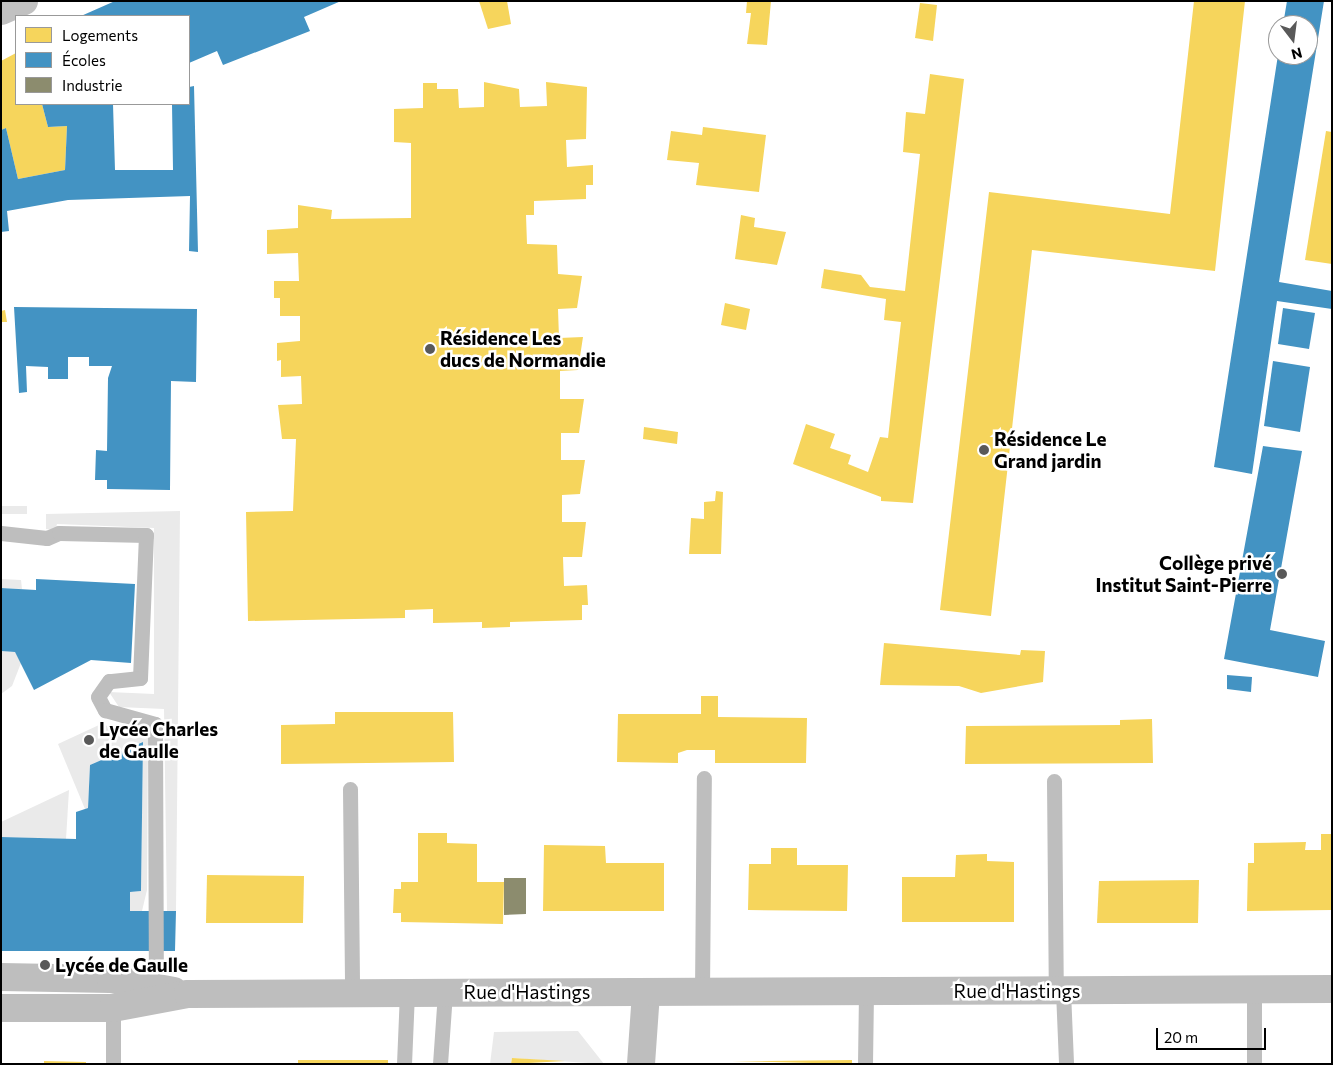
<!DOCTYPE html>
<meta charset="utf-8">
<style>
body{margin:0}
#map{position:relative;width:1333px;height:1065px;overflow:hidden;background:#fff;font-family:Commissioner,sans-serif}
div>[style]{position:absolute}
.green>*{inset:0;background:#eaeaea}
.homes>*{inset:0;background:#f6d55c}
.schools>*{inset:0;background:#4393c3}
.industry>*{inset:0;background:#8c8c6e}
.service>*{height:15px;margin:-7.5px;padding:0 7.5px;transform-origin:7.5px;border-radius:7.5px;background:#bebebe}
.minor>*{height:28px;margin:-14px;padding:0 14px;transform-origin:14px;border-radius:14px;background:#bebebe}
.tertiary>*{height:28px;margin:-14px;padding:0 14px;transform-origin:14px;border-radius:14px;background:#bebebe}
.secondary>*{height:28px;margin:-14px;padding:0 14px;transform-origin:14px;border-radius:14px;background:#c1c1c1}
.dots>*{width:14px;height:14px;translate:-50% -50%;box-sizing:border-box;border:2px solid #fff;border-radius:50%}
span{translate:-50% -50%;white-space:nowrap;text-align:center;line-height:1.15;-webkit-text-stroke:5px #fff;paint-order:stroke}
.poi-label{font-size:19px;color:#000;font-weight:700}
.left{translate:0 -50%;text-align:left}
.right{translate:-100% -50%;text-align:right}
.street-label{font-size:19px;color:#000}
.frame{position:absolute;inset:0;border:2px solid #000;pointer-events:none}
.legend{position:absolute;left:15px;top:15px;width:175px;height:90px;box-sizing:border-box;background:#fff;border:1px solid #999;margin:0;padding:6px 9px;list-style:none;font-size:15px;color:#000}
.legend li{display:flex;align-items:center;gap:10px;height:25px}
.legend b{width:25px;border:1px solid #999}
.north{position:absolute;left:1268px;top:15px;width:50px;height:50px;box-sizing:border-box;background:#fff;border:1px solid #999;border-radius:50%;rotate:165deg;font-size:14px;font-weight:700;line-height:20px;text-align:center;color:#000}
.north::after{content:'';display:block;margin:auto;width:18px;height:22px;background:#595959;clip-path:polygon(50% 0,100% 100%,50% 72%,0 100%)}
.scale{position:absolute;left:1156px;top:1028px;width:110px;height:22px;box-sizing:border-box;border:2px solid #000;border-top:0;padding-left:6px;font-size:15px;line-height:18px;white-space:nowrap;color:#000;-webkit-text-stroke:4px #fff;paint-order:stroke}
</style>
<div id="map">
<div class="green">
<i style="clip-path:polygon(1px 506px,27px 506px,27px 514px,1px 514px)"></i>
<i style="clip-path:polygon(180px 511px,176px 911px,167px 911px,164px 709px,119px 707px,109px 692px,154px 694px,154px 528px,57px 524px,55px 530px,46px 529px,46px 514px)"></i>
<i style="clip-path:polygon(1px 579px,21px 580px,22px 589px,1px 588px)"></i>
<i style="clip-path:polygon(1px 651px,15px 652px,21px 663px,12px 686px,1px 694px)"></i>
<i style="clip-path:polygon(99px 725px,139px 728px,148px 738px,147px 890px,142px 911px,130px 911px,130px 892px,141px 891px,143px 742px,90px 765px,88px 808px,85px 809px,58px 744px)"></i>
<i style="clip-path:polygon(69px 790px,66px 839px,1px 837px,1px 822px)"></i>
<i style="clip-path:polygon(578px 1031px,604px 1064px,512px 1058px,511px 1064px,490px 1064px,494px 1032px)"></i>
</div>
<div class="homes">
<i style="clip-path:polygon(479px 1px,507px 1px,511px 24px,488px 29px)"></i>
<i style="clip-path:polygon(747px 1px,771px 1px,767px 45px,747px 44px,751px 13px,746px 13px)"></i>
<i style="clip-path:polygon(1194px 1px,1245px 1px,1215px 271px,1032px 250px,991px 616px,940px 610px,989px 192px,1170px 214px)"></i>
<i style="clip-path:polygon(920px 3px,937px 5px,933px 41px,915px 38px)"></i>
<i style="clip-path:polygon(16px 53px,16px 104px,42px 104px,48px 127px,67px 126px,65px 170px,18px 179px,6px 128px,1px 130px,1px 61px)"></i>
<i style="clip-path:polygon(930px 74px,964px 79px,913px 503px,881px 501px,881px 497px,793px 464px,806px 424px,835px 434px,830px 448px,851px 455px,848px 464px,868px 472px,880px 437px,888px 438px,901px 322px,884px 320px,886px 299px,821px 288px,824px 269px,861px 275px,870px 287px,905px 291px,920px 154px,903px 152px,906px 112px,925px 114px)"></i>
<i style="clip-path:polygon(484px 82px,519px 89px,520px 107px,547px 106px,546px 82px,587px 87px,586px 139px,566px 140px,567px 167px,593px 165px,593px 185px,586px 185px,586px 199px,534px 201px,534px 215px,526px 215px,527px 244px,557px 245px,558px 274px,582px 276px,577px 308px,558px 309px,559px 338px,583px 337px,578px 370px,560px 371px,560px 399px,584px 399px,579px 433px,561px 433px,561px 460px,585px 460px,580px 494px,562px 495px,562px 522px,586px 522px,582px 557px,563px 557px,564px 586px,587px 585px,588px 605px,582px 605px,582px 620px,510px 622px,510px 627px,482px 628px,482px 622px,433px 623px,433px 609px,405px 610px,405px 618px,248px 621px,246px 512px,293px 511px,296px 439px,282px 439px,278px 405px,302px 404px,301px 376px,281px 377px,281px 360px,277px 361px,277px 343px,300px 341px,300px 316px,280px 316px,280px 298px,274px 298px,274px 281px,299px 281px,298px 253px,267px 254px,267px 230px,298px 228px,298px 205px,332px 210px,331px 219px,411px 218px,411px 143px,394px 142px,394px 109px,423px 108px,423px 83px,437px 83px,437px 89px,458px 89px,459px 108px,484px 107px)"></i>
<i style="clip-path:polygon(703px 127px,766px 135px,759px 192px,696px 185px,699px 163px,667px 160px,671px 131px,702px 135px)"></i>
<i style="clip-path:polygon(1326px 131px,1332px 132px,1332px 264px,1305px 260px)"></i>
<i style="clip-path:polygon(741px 215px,755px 218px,754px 227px,786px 232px,777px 265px,735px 259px)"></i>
<i style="clip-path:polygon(725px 303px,750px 309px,746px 330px,721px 325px)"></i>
<i style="clip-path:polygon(5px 310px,7px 322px,1px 322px,1px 311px)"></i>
<i style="clip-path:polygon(644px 427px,678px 432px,677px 444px,643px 439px)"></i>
<i style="clip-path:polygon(716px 491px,723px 492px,721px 554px,689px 554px,691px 518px,704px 519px,704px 502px,715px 501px)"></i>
<i style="clip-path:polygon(884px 643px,1020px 655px,1021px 650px,1045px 651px,1043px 682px,981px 693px,959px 686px,880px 685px)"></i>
<i style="clip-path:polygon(701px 696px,718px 696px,718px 717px,807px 718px,806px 763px,715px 763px,715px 750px,687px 750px,678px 753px,678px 763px,617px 762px,618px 714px,701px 714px)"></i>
<i style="clip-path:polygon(335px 712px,453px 712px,454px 762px,281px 764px,281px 725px,335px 724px)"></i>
<i style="clip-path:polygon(1152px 719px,1153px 763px,965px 764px,966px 726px,1120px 725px,1120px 720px)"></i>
<i style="clip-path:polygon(418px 833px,447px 833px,447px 843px,477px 844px,477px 882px,504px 882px,503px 924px,401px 922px,401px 913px,393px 913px,394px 889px,401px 889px,401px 882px,418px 882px)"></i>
<i style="clip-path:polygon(1321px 834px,1332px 834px,1332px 910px,1247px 911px,1248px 863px,1254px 863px,1254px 843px,1306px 842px,1305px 850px,1321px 850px)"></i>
<i style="clip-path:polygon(544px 845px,605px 846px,606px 863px,664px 863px,664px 911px,543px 911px)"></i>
<i style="clip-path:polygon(771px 848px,797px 848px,797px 865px,848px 865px,847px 911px,748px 910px,749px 864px,771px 864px)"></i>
<i style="clip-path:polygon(987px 854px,987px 861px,1014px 862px,1014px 922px,902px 922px,902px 877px,955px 877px,956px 855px)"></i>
<i style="clip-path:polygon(207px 875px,304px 876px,303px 923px,206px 923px)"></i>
<i style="clip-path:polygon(1199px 880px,1198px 923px,1097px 923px,1099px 881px)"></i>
<i style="clip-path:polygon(512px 1058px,565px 1061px,511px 1064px)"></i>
<i style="clip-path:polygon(298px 1060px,388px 1060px,388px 1064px,298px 1064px)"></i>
<i style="clip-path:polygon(852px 1060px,852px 1064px,732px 1061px,765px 1061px)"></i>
<i style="clip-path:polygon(44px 1061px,86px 1062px,86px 1064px,44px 1064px)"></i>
</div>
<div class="schools">
<i style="clip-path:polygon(115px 1px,341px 1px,304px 17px,310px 31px,223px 65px,217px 51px,189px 63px,189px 16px,81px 16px)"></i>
<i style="clip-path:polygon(1287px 1px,1324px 1px,1279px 282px,1332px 291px,1332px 309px,1277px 301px,1252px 474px,1214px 467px,1278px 55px,1308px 55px,1308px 25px,1283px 25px)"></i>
<i style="clip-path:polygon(194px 86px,198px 252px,189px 251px,190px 196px,68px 200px,7px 211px,9px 231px,1px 232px,1px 130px,6px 128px,18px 179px,65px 170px,67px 126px,48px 127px,42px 104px,113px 104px,115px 170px,173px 170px,172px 104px,189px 104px,189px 87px)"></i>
<i style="clip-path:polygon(14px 307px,197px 309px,196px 382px,171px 381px,170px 490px,107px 489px,107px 480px,95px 480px,96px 450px,107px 451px,108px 378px,112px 366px,89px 366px,89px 357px,68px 357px,68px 379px,48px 379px,48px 367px,26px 366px,27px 392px,19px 393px)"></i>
<i style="clip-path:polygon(1283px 308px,1315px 313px,1309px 349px,1278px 344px)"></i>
<i style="clip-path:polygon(1273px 361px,1310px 367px,1300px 432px,1264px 426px)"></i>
<i style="clip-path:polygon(1263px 446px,1302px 451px,1270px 630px,1325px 641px,1318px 677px,1224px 659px)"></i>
<i style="clip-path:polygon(36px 579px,135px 584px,131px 663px,91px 660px,34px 690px,15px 652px,1px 651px,1px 588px,36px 590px)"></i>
<i style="clip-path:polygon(1227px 675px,1252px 677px,1251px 692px,1227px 689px)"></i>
<i style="clip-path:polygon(143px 742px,141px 891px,130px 892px,130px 911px,176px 911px,175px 951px,1px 951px,1px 837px,76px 839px,76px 812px,88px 808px,90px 765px)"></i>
</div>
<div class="industry">
<i style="clip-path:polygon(504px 878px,526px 878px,526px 914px,504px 915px)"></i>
</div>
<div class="service">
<i style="left:1px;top:533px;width:46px;rotate:6.2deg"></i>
<i style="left:47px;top:538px;width:13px;rotate:-23deg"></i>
<i style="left:59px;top:533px;width:87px;rotate:1.3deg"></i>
<i style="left:146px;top:535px;width:143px;rotate:92.4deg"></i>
<i style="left:140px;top:678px;width:31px;rotate:174deg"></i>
<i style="left:109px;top:681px;width:19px;rotate:125deg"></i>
<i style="left:98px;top:697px;width:15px;rotate:62deg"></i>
<i style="left:105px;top:710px;width:52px;rotate:15.6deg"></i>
<i style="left:155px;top:724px;width:235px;rotate:89.8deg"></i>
<i style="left:1054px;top:781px;width:210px;rotate:89.5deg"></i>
<i style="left:350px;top:789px;width:204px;rotate:89.4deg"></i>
<i style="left:1063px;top:991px;width:73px;rotate:87.6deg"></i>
<i style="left:702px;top:992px;width:214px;rotate:-89.5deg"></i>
<i style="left:113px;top:1008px;width:56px;rotate:90deg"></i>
<i style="left:404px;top:1064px;width:71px;rotate:-87.6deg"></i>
<i style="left:440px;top:1064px;width:71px;rotate:-86deg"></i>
<i style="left:865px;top:1064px;width:73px;rotate:-89.2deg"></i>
<i style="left:1254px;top:1064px;width:74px;rotate:-90deg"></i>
</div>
<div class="minor">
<i style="left:641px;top:1064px;width:72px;rotate:-86deg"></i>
</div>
<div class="tertiary">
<i style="left:1px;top:977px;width:110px;rotate:1deg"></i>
<i style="left:111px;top:979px;width:64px;rotate:10.8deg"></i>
<i style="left:1px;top:1008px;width:112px"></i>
<i style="left:113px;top:1008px;width:76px;rotate:-10.6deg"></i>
<i style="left:188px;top:994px;width:1144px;rotate:-0.25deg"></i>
</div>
<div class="secondary">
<i style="left:1px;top:11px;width:25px;rotate:-23deg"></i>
</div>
<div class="dots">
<i style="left:430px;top:349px;background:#595959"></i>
<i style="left:984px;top:450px;background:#595959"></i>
<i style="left:1282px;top:574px;background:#595959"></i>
<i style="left:89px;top:740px;background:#595959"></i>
<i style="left:45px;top:965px;background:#595959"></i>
</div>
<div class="poi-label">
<span class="left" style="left:440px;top:349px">Résidence Les<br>ducs de Normandie</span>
<span class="left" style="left:994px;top:450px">Résidence Le<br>Grand jardin</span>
<span class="right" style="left:1272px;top:574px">Collège privé<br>Institut Saint-Pierre</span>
<span class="left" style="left:99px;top:740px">Lycée Charles<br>de Gaulle</span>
<span class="left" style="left:55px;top:965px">Lycée de Gaulle</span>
</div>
<div class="street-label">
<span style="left:1017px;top:991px">Rue d'Hastings</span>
<span style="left:527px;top:992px">Rue d'Hastings</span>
</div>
<div class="frame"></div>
<ul class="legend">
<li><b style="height:14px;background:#f6d55c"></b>Logements</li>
<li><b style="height:14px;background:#4393c3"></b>Écoles</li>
<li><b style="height:14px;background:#8c8c6e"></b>Industrie</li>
</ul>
<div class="north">N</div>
<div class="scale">20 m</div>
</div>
